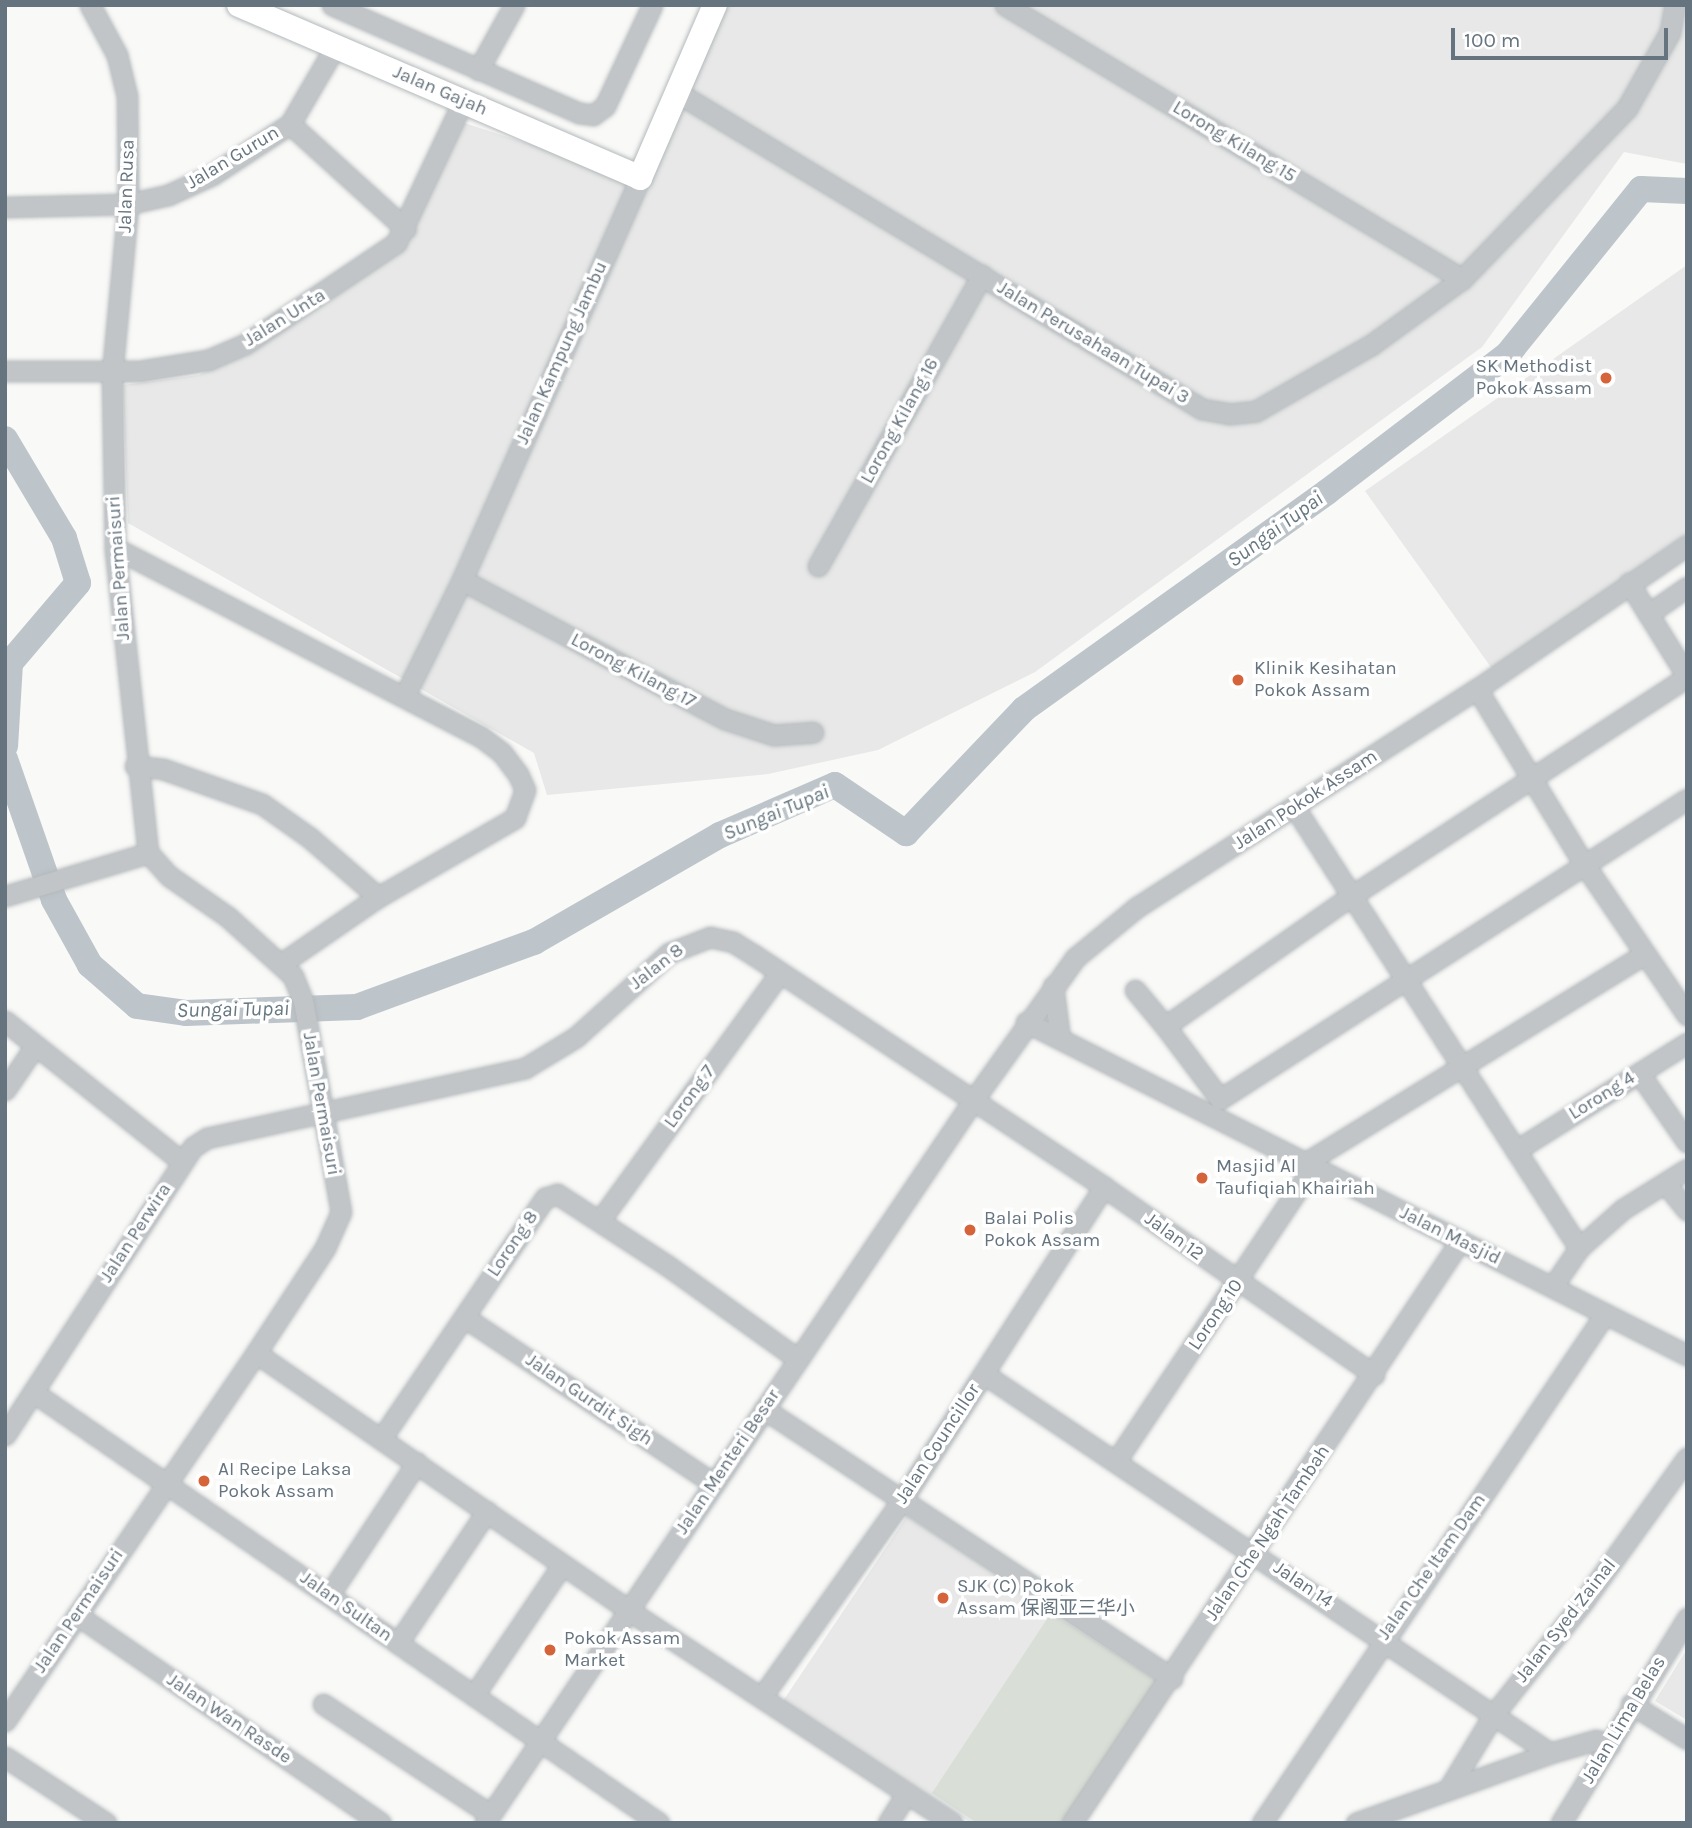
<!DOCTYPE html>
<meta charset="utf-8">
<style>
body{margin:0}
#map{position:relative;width:1692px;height:1828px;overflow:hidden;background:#f9f9f7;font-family:Karla,"Noto Sans SC",sans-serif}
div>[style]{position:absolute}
.built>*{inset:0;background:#e7e8e7}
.green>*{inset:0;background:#d9ded6}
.river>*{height:26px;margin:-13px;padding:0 13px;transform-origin:13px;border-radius:13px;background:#bdc5ca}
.roads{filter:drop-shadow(0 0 2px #b4b9bc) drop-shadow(0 0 2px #b4b9bc)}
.minor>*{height:19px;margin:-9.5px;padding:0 9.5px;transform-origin:9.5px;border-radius:9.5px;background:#c1c5c8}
.major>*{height:24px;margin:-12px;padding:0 12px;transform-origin:12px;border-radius:12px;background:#fff}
.dots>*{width:19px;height:19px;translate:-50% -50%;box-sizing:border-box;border:4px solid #fff;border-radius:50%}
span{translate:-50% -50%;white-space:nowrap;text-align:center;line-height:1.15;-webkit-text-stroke:7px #fff;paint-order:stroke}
.street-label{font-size:19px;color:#66747f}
.poi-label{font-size:19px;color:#66747f}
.right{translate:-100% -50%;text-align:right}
.left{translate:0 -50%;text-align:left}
.water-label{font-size:21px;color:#677880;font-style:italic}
.frame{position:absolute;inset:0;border:7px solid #66747f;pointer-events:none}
.scale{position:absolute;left:1451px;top:28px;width:217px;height:32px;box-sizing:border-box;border:4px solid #66747f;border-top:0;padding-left:9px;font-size:21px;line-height:24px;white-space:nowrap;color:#66747f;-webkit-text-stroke:5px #fff;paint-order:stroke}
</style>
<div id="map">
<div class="built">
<i style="clip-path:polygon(710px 5px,1687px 5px,1687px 164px,1624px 152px,1482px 347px,1035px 672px,878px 750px,768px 774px,547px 795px,534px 753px,128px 523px,123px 385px,199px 375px,389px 260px,458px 121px,636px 178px)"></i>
<i style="clip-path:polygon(1687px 265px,1687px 534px,1493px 670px,1365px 491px)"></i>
<i style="clip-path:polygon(907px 1516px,1161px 1681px,1071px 1823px,971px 1823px,783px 1701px)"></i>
<i style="clip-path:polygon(1687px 1649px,1687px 1720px,1655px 1701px)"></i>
</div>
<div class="green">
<i style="clip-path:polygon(1051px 1613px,1157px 1681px,1068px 1823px,977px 1823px,932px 1793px)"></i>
</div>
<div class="river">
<i style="left:5px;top:439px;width:115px;rotate:59.2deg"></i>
<i style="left:64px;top:538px;width:47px;rotate:72.7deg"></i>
<i style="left:78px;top:583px;width:105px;rotate:130.4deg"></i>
<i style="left:10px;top:663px;width:83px;rotate:93.4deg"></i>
<i style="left:5px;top:759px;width:149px;rotate:70.8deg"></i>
<i style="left:54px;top:900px;width:74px;rotate:61deg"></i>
<i style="left:90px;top:965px;width:62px;rotate:41.1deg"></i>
<i style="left:137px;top:1006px;width:49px;rotate:8.1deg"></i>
<i style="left:186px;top:1013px;width:171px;rotate:-2deg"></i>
<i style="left:357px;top:1007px;width:189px;rotate:-20.2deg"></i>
<i style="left:534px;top:942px;width:215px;rotate:-29.9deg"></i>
<i style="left:720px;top:835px;width:125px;rotate:-23.5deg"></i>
<i style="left:835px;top:785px;width:86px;rotate:34.1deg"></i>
<i style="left:906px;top:833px;width:171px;rotate:-46.4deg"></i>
<i style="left:1024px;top:709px;width:373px;rotate:-35.6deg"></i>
<i style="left:1327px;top:492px;width:228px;rotate:-37.3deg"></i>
<i style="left:1508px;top:354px;width:212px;rotate:-51.1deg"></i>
<i style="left:1641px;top:189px;width:46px;rotate:2.5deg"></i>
</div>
<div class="roads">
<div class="minor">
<i style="left:332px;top:5px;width:270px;rotate:23.6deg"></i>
<i style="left:579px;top:113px;width:14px;rotate:8deg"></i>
<i style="left:593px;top:115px;width:15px;rotate:-37deg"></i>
<i style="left:605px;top:106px;width:111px;rotate:-65deg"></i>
<i style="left:1005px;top:5px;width:533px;rotate:30.95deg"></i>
<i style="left:478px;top:70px;width:74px;rotate:-61deg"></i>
<i style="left:678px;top:93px;width:612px;rotate:31.09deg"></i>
<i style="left:1202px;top:409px;width:27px;rotate:10deg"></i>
<i style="left:1229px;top:414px;width:27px;rotate:-6deg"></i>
<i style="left:1256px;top:411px;width:133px;rotate:-29.9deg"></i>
<i style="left:1371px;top:345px;width:112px;rotate:-36deg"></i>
<i style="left:1462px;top:279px;width:238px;rotate:-46deg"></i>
<i style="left:1627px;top:108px;width:87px;rotate:-60.5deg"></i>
<i style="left:1670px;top:32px;width:27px;rotate:-80deg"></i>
<i style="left:290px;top:124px;width:156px;rotate:42.2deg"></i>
<i style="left:5px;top:207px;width:123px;rotate:-1.4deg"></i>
<i style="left:128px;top:204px;width:41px;rotate:-12.7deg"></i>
<i style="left:168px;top:195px;width:48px;rotate:-24.4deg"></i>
<i style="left:212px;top:175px;width:93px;rotate:-33.2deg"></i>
<i style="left:290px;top:124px;width:89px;rotate:-59.7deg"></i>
<i style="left:5px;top:371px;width:135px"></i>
<i style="left:140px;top:371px;width:69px;rotate:-9.2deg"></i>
<i style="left:208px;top:360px;width:40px;rotate:-23.4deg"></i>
<i style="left:245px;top:344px;width:182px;rotate:-33.8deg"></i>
<i style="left:396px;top:243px;width:157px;rotate:-64.7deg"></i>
<i style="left:115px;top:548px;width:412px;rotate:27.3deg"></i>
<i style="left:481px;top:737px;width:26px;rotate:37deg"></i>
<i style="left:502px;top:753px;width:26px;rotate:53deg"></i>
<i style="left:518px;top:774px;width:17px;rotate:66deg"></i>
<i style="left:525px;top:790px;width:30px;rotate:110deg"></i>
<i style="left:515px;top:818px;width:158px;rotate:150deg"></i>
<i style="left:378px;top:897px;width:116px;rotate:145.5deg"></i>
<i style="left:818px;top:566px;width:334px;rotate:-60.6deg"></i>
<i style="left:462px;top:580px;width:297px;rotate:27.9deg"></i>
<i style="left:725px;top:719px;width:52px;rotate:18.1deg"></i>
<i style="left:774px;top:735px;width:39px;rotate:-4deg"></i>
<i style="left:1629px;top:583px;width:110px;rotate:58.1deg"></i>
<i style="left:1648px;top:614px;width:47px;rotate:-34.7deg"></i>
<i style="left:1687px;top:677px;width:401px;rotate:146.9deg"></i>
<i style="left:1351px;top:896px;width:227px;rotate:145deg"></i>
<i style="left:1165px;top:1026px;width:91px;rotate:53deg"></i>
<i style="left:1220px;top:1099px;width:555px;rotate:-32.72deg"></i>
<i style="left:1477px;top:689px;width:205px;rotate:58.6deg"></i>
<i style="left:1584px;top:864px;width:183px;rotate:55.7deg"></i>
<i style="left:404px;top:697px;width:131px;rotate:-63.6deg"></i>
<i style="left:462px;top:580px;width:440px;rotate:-66.1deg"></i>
<i style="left:135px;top:766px;width:28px;rotate:6deg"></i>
<i style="left:163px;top:769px;width:105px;rotate:19.5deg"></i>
<i style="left:262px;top:804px;width:59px;rotate:35.3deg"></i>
<i style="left:310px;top:838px;width:90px;rotate:40.9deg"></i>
<i style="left:1295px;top:808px;width:524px;rotate:57.16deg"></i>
<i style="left:5px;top:896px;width:149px;rotate:-16.7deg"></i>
<i style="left:1053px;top:986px;width:53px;rotate:82.5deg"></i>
<i style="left:1135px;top:990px;width:47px;rotate:50.2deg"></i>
<i style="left:5px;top:1021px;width:226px;rotate:38.5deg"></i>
<i style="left:1026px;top:1022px;width:740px;rotate:26.74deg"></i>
<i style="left:1639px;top:1073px;width:84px;rotate:55.2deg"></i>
<i style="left:5px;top:1090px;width:53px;rotate:-55.7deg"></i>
<i style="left:1518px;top:1149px;width:199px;rotate:-32.1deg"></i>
<i style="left:1305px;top:1163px;width:399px;rotate:-31.6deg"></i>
<i style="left:1665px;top:1183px;width:35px;rotate:51deg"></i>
<i style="left:601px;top:1219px;width:303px;rotate:-54deg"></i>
<i style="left:1553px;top:1286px;width:46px;rotate:-55.6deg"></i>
<i style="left:1579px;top:1248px;width:59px;rotate:-41.6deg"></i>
<i style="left:1623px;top:1209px;width:75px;rotate:-32deg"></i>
<i style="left:464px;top:1317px;width:301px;rotate:33.7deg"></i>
<i style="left:256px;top:1353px;width:452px;rotate:34.6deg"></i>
<i style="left:628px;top:1610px;width:388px;rotate:33.3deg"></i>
<i style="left:984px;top:1374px;width:681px;rotate:33.81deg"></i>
<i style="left:33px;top:1392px;width:760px;rotate:34.55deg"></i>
<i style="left:764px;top:1409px;width:489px;rotate:33.4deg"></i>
<i style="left:5px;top:1435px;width:344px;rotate:-56.9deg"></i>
<i style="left:193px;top:1147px;width:17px;rotate:-33deg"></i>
<i style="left:207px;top:1138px;width:326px;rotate:-12.4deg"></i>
<i style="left:525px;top:1068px;width:60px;rotate:-31.3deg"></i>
<i style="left:576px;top:1037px;width:125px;rotate:-42.1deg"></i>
<i style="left:669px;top:953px;width:44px;rotate:-21.3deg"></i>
<i style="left:710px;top:937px;width:24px;rotate:12deg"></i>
<i style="left:733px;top:942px;width:25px;rotate:32deg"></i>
<i style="left:754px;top:955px;width:420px;rotate:33.5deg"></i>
<i style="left:1104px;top:1187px;width:329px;rotate:34.8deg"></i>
<i style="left:381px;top:1439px;width:292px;rotate:-55.8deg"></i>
<i style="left:545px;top:1198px;width:13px;rotate:-18deg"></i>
<i style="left:557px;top:1194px;width:132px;rotate:33deg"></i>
<i style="left:668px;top:1266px;width:160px;rotate:35.6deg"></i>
<i style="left:1116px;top:1461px;width:354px;rotate:-56.2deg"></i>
<i style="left:329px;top:1595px;width:159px;rotate:-56.5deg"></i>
<i style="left:77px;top:1615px;width:368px;rotate:34.4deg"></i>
<i style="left:398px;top:1643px;width:159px;rotate:-56deg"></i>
<i style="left:474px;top:1695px;width:157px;rotate:-55.9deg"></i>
<i style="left:763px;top:1695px;width:239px;rotate:-54.5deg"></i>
<i style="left:902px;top:1500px;width:373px;rotate:-57.2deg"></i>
<i style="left:323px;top:1704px;width:200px;rotate:33.4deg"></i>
<i style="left:1631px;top:1704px;width:66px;rotate:32deg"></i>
<i style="left:5px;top:1721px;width:445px;rotate:-55.7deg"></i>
<i style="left:256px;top:1353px;width:126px;rotate:-56.7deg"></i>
<i style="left:325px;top:1248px;width:39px;rotate:-66deg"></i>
<i style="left:341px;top:1212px;width:214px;rotate:-100.2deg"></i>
<i style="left:303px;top:1001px;width:27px;rotate:-112deg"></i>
<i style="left:293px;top:976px;width:88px;rotate:-137.8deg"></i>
<i style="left:228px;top:917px;width:72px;rotate:-145.2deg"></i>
<i style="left:169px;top:876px;width:31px;rotate:-132deg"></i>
<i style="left:148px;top:853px;width:307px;rotate:-96.2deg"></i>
<i style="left:115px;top:548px;width:174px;rotate:-91deg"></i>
<i style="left:112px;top:374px;width:171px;rotate:-84.6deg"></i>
<i style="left:128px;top:204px;width:108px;rotate:-90.5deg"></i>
<i style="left:127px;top:96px;width:42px;rotate:-103.7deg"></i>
<i style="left:117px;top:55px;width:57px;rotate:-118.4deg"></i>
<i style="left:5px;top:1757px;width:121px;rotate:33.2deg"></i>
<i style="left:1449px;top:1788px;width:87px;rotate:-58.7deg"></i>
<i style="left:1494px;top:1714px;width:143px;rotate:-51.5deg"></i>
<i style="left:1583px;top:1602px;width:178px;rotate:-54.2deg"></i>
<i style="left:485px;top:1823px;width:870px;rotate:-55.96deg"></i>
<i style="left:972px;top:1102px;width:177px;rotate:-54.4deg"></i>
<i style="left:1075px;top:958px;width:80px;rotate:-39.4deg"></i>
<i style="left:1137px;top:907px;width:404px;rotate:-32.7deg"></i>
<i style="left:1477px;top:689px;width:255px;rotate:-34.4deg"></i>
<i style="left:888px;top:1823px;width:34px;rotate:-58deg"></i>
<i style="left:1072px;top:1823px;width:699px;rotate:-56.31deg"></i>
<i style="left:1262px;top:1823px;width:614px;rotate:-56.03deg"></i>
<i style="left:1356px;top:1823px;width:206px;rotate:-19.8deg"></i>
<i style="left:1550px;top:1753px;width:48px;rotate:-15.8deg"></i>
<i style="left:1596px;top:1740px;width:15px;rotate:20deg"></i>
<i style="left:1561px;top:1823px;width:241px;rotate:-58.4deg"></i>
</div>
<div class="major">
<i style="left:239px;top:5px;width:437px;rotate:23.3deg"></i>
<i style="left:640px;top:178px;width:189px;rotate:-66.6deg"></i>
</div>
</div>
<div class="dots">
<i style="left:1606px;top:378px;background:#d5643b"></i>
<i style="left:1238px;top:680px;background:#d5643b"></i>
<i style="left:1202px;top:1178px;background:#d5643b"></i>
<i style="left:970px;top:1230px;background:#d5643b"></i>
<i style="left:204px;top:1481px;background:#d5643b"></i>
<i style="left:943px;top:1598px;background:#d5643b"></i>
<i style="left:550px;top:1650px;background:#d5643b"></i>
</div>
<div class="street-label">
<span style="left:440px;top:91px;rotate:23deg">Jalan Gajah</span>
<span style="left:1234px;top:142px;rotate:31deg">Lorong Kilang 15</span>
<span style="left:233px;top:158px;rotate:-31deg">Jalan Gurun</span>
<span style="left:127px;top:186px;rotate:-88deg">Jalan Rusa</span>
<span style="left:285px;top:318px;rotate:-32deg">Jalan Unta</span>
<span style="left:1093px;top:343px;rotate:31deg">Jalan Perusahaan Tupai 3</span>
<span style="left:562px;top:353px;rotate:-66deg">Jalan Kampung Jambu</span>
<span style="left:900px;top:421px;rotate:-61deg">Lorong Kilang 16</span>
<span style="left:119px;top:568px;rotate:-94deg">Jalan Permaisuri</span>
<span style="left:633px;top:671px;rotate:28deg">Lorong Kilang 17</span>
<span style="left:1306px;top:800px;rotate:-33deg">Jalan Pokok Assam</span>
<span style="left:657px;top:967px;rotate:-38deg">Jalan 8</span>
<span style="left:1602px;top:1096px;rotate:-32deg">Lorong 4</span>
<span style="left:690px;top:1097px;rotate:-54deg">Lorong 7</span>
<span style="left:321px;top:1104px;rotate:80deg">Jalan Permaisuri</span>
<span style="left:136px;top:1233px;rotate:-57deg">Jalan Perwira</span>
<span style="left:1450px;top:1236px;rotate:26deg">Jalan Masjid</span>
<span style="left:1174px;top:1237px;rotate:36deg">Jalan 12</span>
<span style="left:513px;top:1244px;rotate:-56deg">Lorong 8</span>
<span style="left:1216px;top:1315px;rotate:-56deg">Lorong 10</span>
<span style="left:589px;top:1400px;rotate:34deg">Jalan Gurdit Sigh</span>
<span style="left:938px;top:1444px;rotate:-57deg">Jalan Councillor</span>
<span style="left:728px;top:1462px;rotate:-56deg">Jalan Menteri Besar</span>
<span style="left:1268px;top:1533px;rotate:-56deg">Jalan Che Ngah Tambah</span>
<span style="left:1432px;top:1567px;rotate:-55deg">Jalan Che Itam Dam</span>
<span style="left:1303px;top:1585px;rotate:34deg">Jalan 14</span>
<span style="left:346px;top:1607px;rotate:35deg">Jalan Sultan</span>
<span style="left:79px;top:1611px;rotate:-56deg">Jalan Permaisuri</span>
<span style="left:1566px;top:1621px;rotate:-52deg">Jalan Syed Zainal</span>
<span style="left:229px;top:1719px;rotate:34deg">Jalan Wan Rasde</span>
<span style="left:1624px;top:1720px;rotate:-59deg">Jalan Lima Belas</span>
</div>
<div class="poi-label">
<span class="right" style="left:1592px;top:378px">SK Methodist<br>Pokok Assam</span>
<span class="left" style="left:1254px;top:680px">Klinik Kesihatan<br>Pokok Assam</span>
<span class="left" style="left:1216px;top:1178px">Masjid Al<br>Taufiqiah Khairiah</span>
<span class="left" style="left:984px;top:1230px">Balai Polis<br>Pokok Assam</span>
<span class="left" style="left:218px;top:1481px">AI Recipe Laksa<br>Pokok Assam</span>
<span class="left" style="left:957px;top:1598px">SJK (C) Pokok<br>Assam 保阁亚三华小</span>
<span class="left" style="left:564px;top:1650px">Pokok Assam<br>Market</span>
</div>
<div class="water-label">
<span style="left:1275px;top:529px;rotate:-36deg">Sungai Tupai</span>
<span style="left:776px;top:812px;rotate:-23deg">Sungai Tupai</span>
<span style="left:233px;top:1009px;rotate:-1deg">Sungai Tupai</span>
</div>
<div class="frame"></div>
<div class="scale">100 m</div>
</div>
